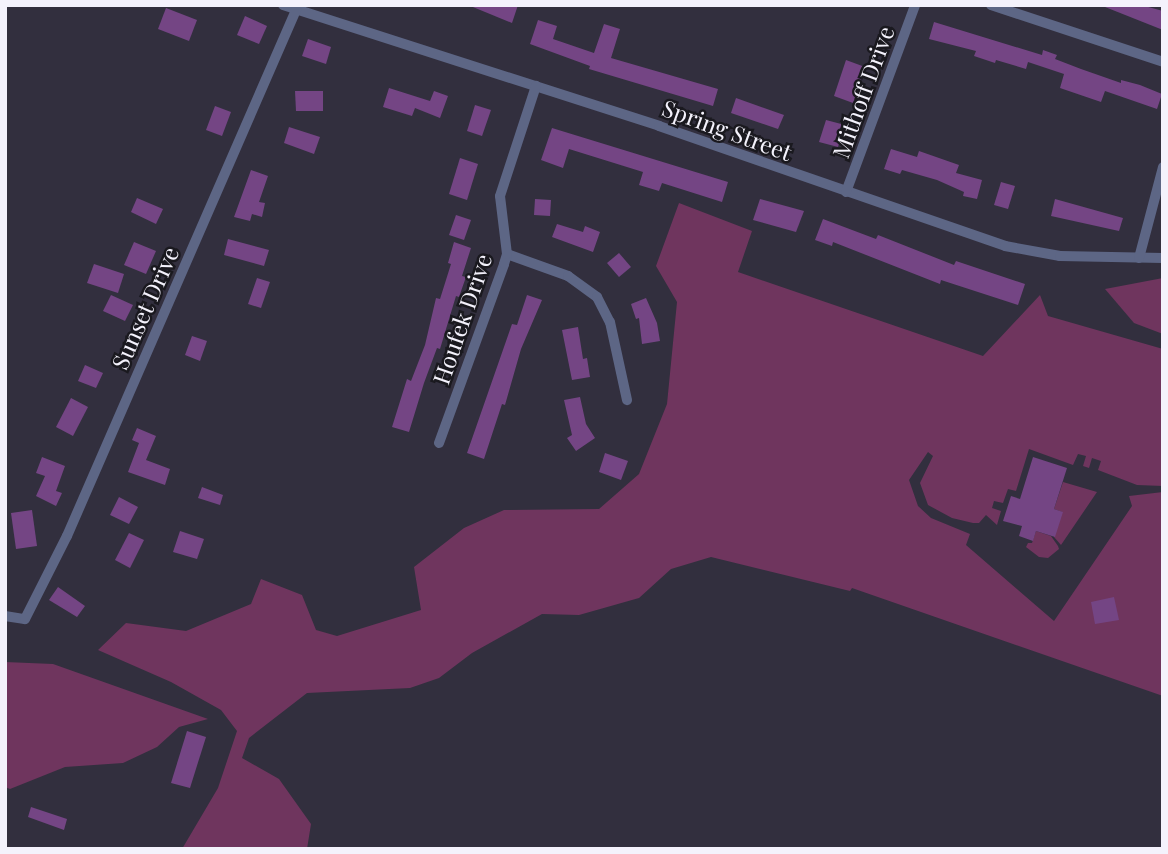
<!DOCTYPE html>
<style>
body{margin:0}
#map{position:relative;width:1168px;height:854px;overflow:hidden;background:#322f3e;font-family:"Playfair Display",serif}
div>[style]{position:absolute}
.green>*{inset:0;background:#6f355e}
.building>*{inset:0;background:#744584}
.minor>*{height:10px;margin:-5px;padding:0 5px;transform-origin:5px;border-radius:5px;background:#5d6685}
span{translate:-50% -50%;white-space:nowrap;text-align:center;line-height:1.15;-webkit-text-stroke:5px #1a191f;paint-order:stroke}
.street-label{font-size:23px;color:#f4f2fc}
.frame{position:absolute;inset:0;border:7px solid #f4f2fc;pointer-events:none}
</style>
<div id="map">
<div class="green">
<i style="clip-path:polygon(679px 203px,752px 231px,738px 272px,983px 356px,1040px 295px,1048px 316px,1163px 349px,1163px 486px,1137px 485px,1098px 470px,1101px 461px,1092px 458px,1089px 468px,1083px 466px,1086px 456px,1078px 454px,1073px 465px,1029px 449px,1016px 491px,1008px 489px,1003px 503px,994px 501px,992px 508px,1001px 511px,997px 525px,986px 515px,979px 523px,973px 523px,952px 518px,928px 505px,920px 483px,933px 456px,928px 452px,909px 480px,918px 506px,931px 518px,970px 534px,966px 545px,1054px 621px,1132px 506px,1129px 496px,1163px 492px,1163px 696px,852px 588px,850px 591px,711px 557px,671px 569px,639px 598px,579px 615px,542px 614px,472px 653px,439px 678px,410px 688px,307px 693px,249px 738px,242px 758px,279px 779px,311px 824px,307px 849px,182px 849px,218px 788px,237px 731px,221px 710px,171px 682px,98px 650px,126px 623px,186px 631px,251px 604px,261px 579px,302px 595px,316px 630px,337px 636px,421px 610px,414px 567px,464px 528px,504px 510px,599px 509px,639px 474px,667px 404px,677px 302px,656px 266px)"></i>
<i style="clip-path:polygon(1163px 278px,1163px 334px,1134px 323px,1105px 289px)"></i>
<i style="clip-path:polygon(1063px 482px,1097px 492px,1061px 545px,1054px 537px,1062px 512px,1054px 509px)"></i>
<i style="clip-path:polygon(1036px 531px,1051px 536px,1058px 546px,1059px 549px,1048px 558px,1039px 557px,1026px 547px,1028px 543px,1032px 543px)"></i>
<i style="clip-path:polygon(5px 662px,53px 664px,208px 719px,179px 727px,157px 747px,123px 763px,65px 767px,10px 789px,5px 787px)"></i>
</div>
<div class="building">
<i style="clip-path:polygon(468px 5px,518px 5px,512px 23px)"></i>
<i style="clip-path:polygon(1100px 5px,1141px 5px,1163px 11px,1163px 30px)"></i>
<i style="clip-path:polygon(166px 8px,197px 20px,189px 41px,158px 29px)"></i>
<i style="clip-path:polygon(245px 16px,267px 26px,259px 44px,237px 35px)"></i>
<i style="clip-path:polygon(538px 20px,557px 26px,553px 39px,594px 53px,604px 24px,620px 29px,611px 58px,718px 89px,713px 106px,589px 69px,590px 66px,530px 44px)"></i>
<i style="clip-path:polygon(934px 22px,1042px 55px,1043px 50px,1057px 55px,1055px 59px,1081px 69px,1121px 83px,1121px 80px,1140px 85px,1162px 94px,1157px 109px,1105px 91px,1101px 102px,1060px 88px,1064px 74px,1028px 62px,1026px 69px,996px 60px,995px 63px,974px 56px,976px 51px,929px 39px)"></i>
<i style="clip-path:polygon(308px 39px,331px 47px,326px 64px,302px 56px)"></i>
<i style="clip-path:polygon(846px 60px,865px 67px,853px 103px,834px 96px)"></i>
<i style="clip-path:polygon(389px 88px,430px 101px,434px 91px,448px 96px,440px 118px,415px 108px,412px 116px,383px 107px)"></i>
<i style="clip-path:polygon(295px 91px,323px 91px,323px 111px,296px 111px)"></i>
<i style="clip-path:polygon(736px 98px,784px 115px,778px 129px,731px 113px)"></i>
<i style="clip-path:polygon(475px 105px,491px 110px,482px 136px,467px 131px)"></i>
<i style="clip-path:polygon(215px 106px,231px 112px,222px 136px,206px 130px)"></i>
<i style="clip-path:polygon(826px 120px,845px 125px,838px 147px,819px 142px)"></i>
<i style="clip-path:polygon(289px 127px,320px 137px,314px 154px,284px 143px)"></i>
<i style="clip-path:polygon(552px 128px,728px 182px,722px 202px,662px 183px,659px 191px,639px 185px,643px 172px,569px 149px,563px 168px,541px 160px)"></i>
<i style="clip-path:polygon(891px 149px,917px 157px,919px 151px,959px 165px,956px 173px,982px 180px,977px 199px,963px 196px,964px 192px,937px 180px,902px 170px,900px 174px,884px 169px)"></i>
<i style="clip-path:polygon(460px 158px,478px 164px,467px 200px,449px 194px)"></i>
<i style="clip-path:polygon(251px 170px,268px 176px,259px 202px,265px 203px,262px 217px,252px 214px,250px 221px,234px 217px)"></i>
<i style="clip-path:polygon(1001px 182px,1015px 186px,1008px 209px,994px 205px)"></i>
<i style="clip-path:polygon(137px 198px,163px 209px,156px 224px,131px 212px)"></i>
<i style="clip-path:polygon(535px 199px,551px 200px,550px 216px,534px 215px)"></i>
<i style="clip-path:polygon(760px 199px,804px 211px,796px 232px,753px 220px)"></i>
<i style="clip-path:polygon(1055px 199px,1123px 218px,1119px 231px,1051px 216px)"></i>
<i style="clip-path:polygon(456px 215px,471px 220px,464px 240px,449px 235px)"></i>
<i style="clip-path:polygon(823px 219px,876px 239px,878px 235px,954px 265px,956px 261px,1025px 284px,1018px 305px,941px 280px,940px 284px,833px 242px,832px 246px,815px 240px)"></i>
<i style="clip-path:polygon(557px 224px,583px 232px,585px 226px,600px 232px,593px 252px,552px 237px)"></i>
<i style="clip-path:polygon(228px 239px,269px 250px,264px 266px,224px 255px)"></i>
<i style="clip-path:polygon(134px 242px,156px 251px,146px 274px,124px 265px)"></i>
<i style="clip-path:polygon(454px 242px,471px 248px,462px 276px,466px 277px,459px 297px,456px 296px,440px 349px,437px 348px,424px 383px,409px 432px,392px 427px,407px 379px,411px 381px,425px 345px,436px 298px,440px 299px,451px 264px,448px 263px)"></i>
<i style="clip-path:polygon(619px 253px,631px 267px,619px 277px,607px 263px)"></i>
<i style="clip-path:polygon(94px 264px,124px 274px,118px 293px,87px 283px)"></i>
<i style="clip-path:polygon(257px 278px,270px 282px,261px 308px,248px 304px)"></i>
<i style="clip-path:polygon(111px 295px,133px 305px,125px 321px,103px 311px)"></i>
<i style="clip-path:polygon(527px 295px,542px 300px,521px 349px,505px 405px,502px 404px,484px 459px,467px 453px,512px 324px,517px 325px)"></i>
<i style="clip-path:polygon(646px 298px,657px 323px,660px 341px,642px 344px,639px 318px,636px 319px,631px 304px)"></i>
<i style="clip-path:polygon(578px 327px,583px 359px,587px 358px,590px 377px,572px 380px,562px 330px)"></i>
<i style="clip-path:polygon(192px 336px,207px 341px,200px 361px,185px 355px)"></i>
<i style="clip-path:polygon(85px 365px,103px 373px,96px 388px,78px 381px)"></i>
<i style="clip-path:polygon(580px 397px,586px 424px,595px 438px,576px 451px,567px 438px,572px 435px,564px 400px)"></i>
<i style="clip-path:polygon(71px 398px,88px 407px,73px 436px,56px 427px)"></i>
<i style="clip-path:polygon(137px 428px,156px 436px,146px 460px,170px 469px,165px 485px,128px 472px,139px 443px,132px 440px)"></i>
<i style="clip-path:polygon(605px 453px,628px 461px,621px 480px,599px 472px)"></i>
<i style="clip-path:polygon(42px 457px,65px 466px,56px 491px,62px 493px,56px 506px,36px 496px,45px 476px,36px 473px)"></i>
<i style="clip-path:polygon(1033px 457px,1067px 468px,1054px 509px,1063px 512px,1055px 537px,1036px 531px,1033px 541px,1019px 536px,1022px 526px,1003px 521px,1011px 496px,1020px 499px)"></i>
<i style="clip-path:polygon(202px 487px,223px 495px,220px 505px,198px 498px)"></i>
<i style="clip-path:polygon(119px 497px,138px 507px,129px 524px,110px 515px)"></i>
<i style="clip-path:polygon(32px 510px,37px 546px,16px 549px,11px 513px)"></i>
<i style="clip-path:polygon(180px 531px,204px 539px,197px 559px,173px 552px)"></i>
<i style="clip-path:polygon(129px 533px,144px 540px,130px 568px,115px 560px)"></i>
<i style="clip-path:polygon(58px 587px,85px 606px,77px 617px,49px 600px)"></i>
<i style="clip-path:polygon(1114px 597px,1119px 620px,1095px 624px,1091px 602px)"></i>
<i style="clip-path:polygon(187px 731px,206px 737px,190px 788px,171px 783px)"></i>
<i style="clip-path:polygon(31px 807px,67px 819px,64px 830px,28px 817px)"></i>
</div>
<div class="minor">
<i style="left:283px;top:5px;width:395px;rotate:17.8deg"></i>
<i style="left:659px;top:126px;width:366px;rotate:19.1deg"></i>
<i style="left:1005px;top:246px;width:56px;rotate:10.3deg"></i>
<i style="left:1060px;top:256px;width:103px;rotate:1.1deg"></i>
<i style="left:991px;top:5px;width:181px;rotate:18.3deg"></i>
<i style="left:846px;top:192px;width:199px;rotate:-69.7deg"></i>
<i style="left:507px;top:254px;width:65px;rotate:19.8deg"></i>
<i style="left:568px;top:276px;width:36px;rotate:36deg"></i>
<i style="left:597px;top:297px;width:28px;rotate:63deg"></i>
<i style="left:610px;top:322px;width:80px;rotate:77.7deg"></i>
<i style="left:1139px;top:258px;width:94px;rotate:-75.2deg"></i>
<i style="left:439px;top:443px;width:190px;rotate:-70deg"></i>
<i style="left:504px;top:264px;width:10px;rotate:-73deg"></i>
<i style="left:507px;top:254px;width:58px;rotate:-96.9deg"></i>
<i style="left:500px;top:196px;width:116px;rotate:-71.9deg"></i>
<i style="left:5px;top:616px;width:20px;rotate:9deg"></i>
<i style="left:25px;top:619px;width:93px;rotate:-63.2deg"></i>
<i style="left:67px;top:536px;width:574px;rotate:-66.47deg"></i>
</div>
<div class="street-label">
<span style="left:863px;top:92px;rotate:-70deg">Mithoff Drive</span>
<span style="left:727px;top:130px;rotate:20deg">Spring Street</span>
<span style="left:145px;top:308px;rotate:-66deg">Sunset Drive</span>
<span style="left:462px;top:319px;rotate:-71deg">Houfek Drive</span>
</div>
<div class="frame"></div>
</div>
